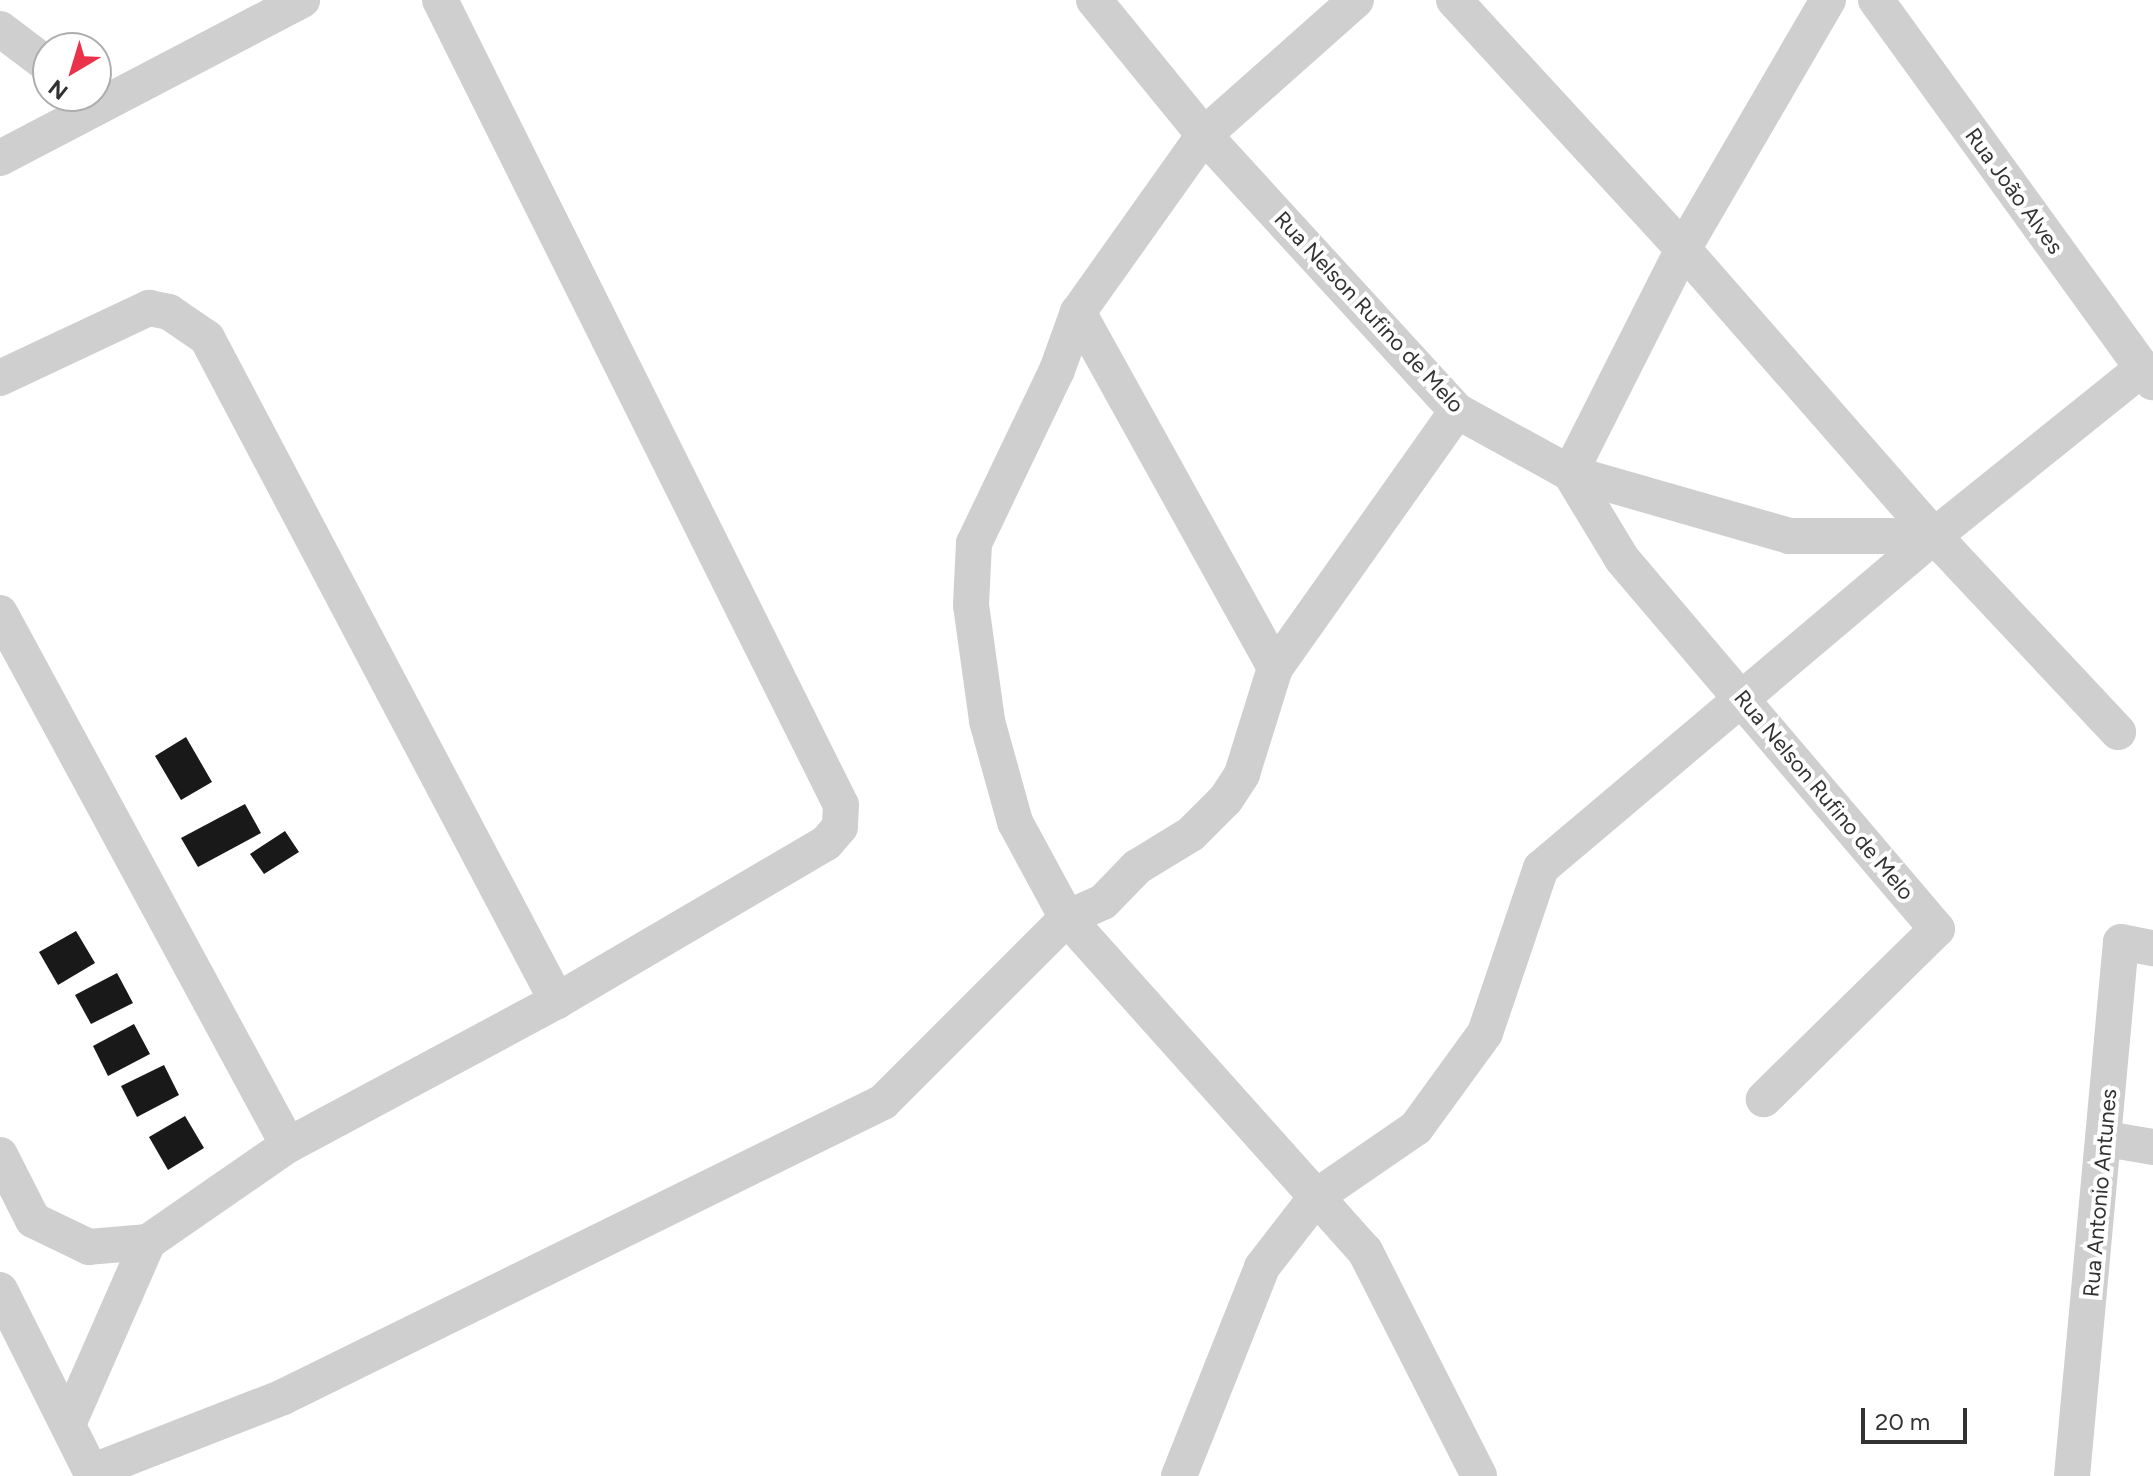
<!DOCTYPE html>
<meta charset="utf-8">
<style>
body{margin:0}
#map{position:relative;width:2153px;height:1476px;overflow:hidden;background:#fff;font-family:Figtree,sans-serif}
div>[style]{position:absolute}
.building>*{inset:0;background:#191919}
.street>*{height:36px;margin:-18px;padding:0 18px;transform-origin:18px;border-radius:18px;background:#cfcfcf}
span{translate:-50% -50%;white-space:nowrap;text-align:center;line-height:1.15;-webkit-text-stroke:8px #fff;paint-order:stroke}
.street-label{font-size:22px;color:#323232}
.north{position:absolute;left:32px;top:32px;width:80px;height:80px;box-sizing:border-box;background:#fff;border:2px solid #adadad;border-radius:50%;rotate:218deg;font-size:22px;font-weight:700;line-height:32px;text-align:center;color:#323232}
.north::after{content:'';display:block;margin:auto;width:28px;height:36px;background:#ea334b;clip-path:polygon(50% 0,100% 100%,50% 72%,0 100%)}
.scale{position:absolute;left:1861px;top:1408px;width:106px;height:36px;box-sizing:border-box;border:4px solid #323232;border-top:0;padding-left:10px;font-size:24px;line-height:28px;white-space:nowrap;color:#323232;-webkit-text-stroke:6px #fff;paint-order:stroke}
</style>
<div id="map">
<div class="building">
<i style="clip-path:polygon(186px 737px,212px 782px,181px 800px,155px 756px)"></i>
<i style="clip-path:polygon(245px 804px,261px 833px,198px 867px,181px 838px)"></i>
<i style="clip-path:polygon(285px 831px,299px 852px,264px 874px,250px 854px)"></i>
<i style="clip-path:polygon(76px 931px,95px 963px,58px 985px,39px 952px)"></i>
<i style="clip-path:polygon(117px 973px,133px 1003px,91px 1024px,75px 995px)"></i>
<i style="clip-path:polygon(134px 1024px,150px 1054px,108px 1076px,93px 1046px)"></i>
<i style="clip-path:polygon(164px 1065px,179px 1095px,137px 1117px,121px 1086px)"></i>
<i style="clip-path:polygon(185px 1116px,204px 1148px,168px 1170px,149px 1137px)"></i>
</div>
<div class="street">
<i style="left:440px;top:0;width:899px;rotate:63.52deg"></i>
<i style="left:841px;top:805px;width:22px;rotate:93deg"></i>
<i style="left:840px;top:827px;width:21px;rotate:131deg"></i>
<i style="left:826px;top:843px;width:312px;rotate:149.6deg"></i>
<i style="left:1094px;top:0;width:174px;rotate:50.8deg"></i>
<i style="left:1204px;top:135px;width:374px;rotate:47.5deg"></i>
<i style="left:1457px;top:411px;width:129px;rotate:28.8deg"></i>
<i style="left:1570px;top:473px;width:100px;rotate:58.8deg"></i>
<i style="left:1622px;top:559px;width:486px;rotate:49.6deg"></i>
<i style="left:1937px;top:929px;width:243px;rotate:135.5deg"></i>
<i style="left:1356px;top:0;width:203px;rotate:138.4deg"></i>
<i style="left:1204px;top:135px;width:217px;rotate:125.4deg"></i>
<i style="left:1078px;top:312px;width:62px;rotate:109.9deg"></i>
<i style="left:1057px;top:370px;width:192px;rotate:115.6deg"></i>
<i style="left:974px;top:543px;width:62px;rotate:92.8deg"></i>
<i style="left:971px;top:605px;width:117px;rotate:82.1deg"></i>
<i style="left:987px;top:721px;width:105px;rotate:74.5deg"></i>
<i style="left:1015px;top:822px;width:109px;rotate:61.6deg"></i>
<i style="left:1067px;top:918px;width:447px;rotate:48.2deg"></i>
<i style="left:1365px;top:1251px;width:252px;rotate:63.1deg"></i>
<i style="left:1454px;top:0;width:338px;rotate:47.4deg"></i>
<i style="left:1683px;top:249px;width:381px;rotate:48.8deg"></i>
<i style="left:1934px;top:536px;width:269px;rotate:46.8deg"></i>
<i style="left:1828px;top:0;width:288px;rotate:120.2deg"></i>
<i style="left:1683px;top:249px;width:251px;rotate:116.8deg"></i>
<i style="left:1570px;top:473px;width:228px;rotate:16deg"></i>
<i style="left:1789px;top:536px;width:145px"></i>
<i style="left:1876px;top:0;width:472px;rotate:54.1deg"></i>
<i style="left:0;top:29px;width:60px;rotate:36.9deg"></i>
<i style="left:0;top:158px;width:341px;rotate:-27.6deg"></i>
<i style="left:1078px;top:312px;width:407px;rotate:61deg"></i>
<i style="left:0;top:378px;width:165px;rotate:-25.2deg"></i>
<i style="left:149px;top:308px;width:20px;rotate:11deg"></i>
<i style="left:169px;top:312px;width:46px;rotate:34.4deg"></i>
<i style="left:207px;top:338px;width:750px;rotate:62.17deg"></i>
<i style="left:557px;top:1001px;width:305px;rotate:151.8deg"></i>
<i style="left:288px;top:1145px;width:170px;rotate:145.3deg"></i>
<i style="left:148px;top:1242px;width:59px;rotate:175.2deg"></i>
<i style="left:89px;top:1247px;width:62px;rotate:-154.3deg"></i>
<i style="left:33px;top:1220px;width:73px;rotate:-116.9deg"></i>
<i style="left:0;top:613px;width:605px;rotate:61.57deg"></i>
<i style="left:2106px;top:1139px;width:48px;rotate:9.7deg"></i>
<i style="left:0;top:1290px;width:208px;rotate:63.4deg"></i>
<i style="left:69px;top:1422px;width:197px;rotate:-66.3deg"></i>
<i style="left:91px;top:1472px;width:206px;rotate:-21.3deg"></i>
<i style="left:283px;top:1397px;width:669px;rotate:-26.18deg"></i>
<i style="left:883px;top:1102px;width:260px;rotate:-45deg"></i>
<i style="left:1067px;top:918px;width:39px;rotate:-24deg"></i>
<i style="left:1103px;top:902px;width:49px;rotate:-45.8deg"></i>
<i style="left:1137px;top:867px;width:63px;rotate:-31.4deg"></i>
<i style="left:1191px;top:834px;width:49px;rotate:-45deg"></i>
<i style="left:1226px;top:799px;width:30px;rotate:-57deg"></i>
<i style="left:1242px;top:774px;width:111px;rotate:-72.7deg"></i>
<i style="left:1275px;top:668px;width:315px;rotate:-54.7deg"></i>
<i style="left:1179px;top:1476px;width:225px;rotate:-68.3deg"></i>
<i style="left:1262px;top:1267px;width:90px;rotate:-52.2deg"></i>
<i style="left:1317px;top:1196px;width:120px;rotate:-34.5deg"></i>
<i style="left:1416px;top:1128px;width:117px;rotate:-54deg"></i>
<i style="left:1485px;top:1033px;width:174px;rotate:-71.3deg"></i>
<i style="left:1541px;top:868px;width:514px;rotate:-40.19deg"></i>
<i style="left:1934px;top:536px;width:267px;rotate:-38.8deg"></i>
<i style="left:2072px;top:1476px;width:536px;rotate:-84.76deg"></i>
<i style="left:2121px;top:942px;width:33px;rotate:11deg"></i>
</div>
<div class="street-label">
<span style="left:2014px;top:191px;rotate:54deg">Rua João Alves</span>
<span style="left:1369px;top:312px;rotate:47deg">Rua Nelson Rufino de Melo</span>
<span style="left:1824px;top:795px;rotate:50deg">Rua Nelson Rufino de Melo</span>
<span style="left:2100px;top:1193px;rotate:-85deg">Rua Antonio Antunes</span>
</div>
<div class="north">N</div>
<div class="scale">20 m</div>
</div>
